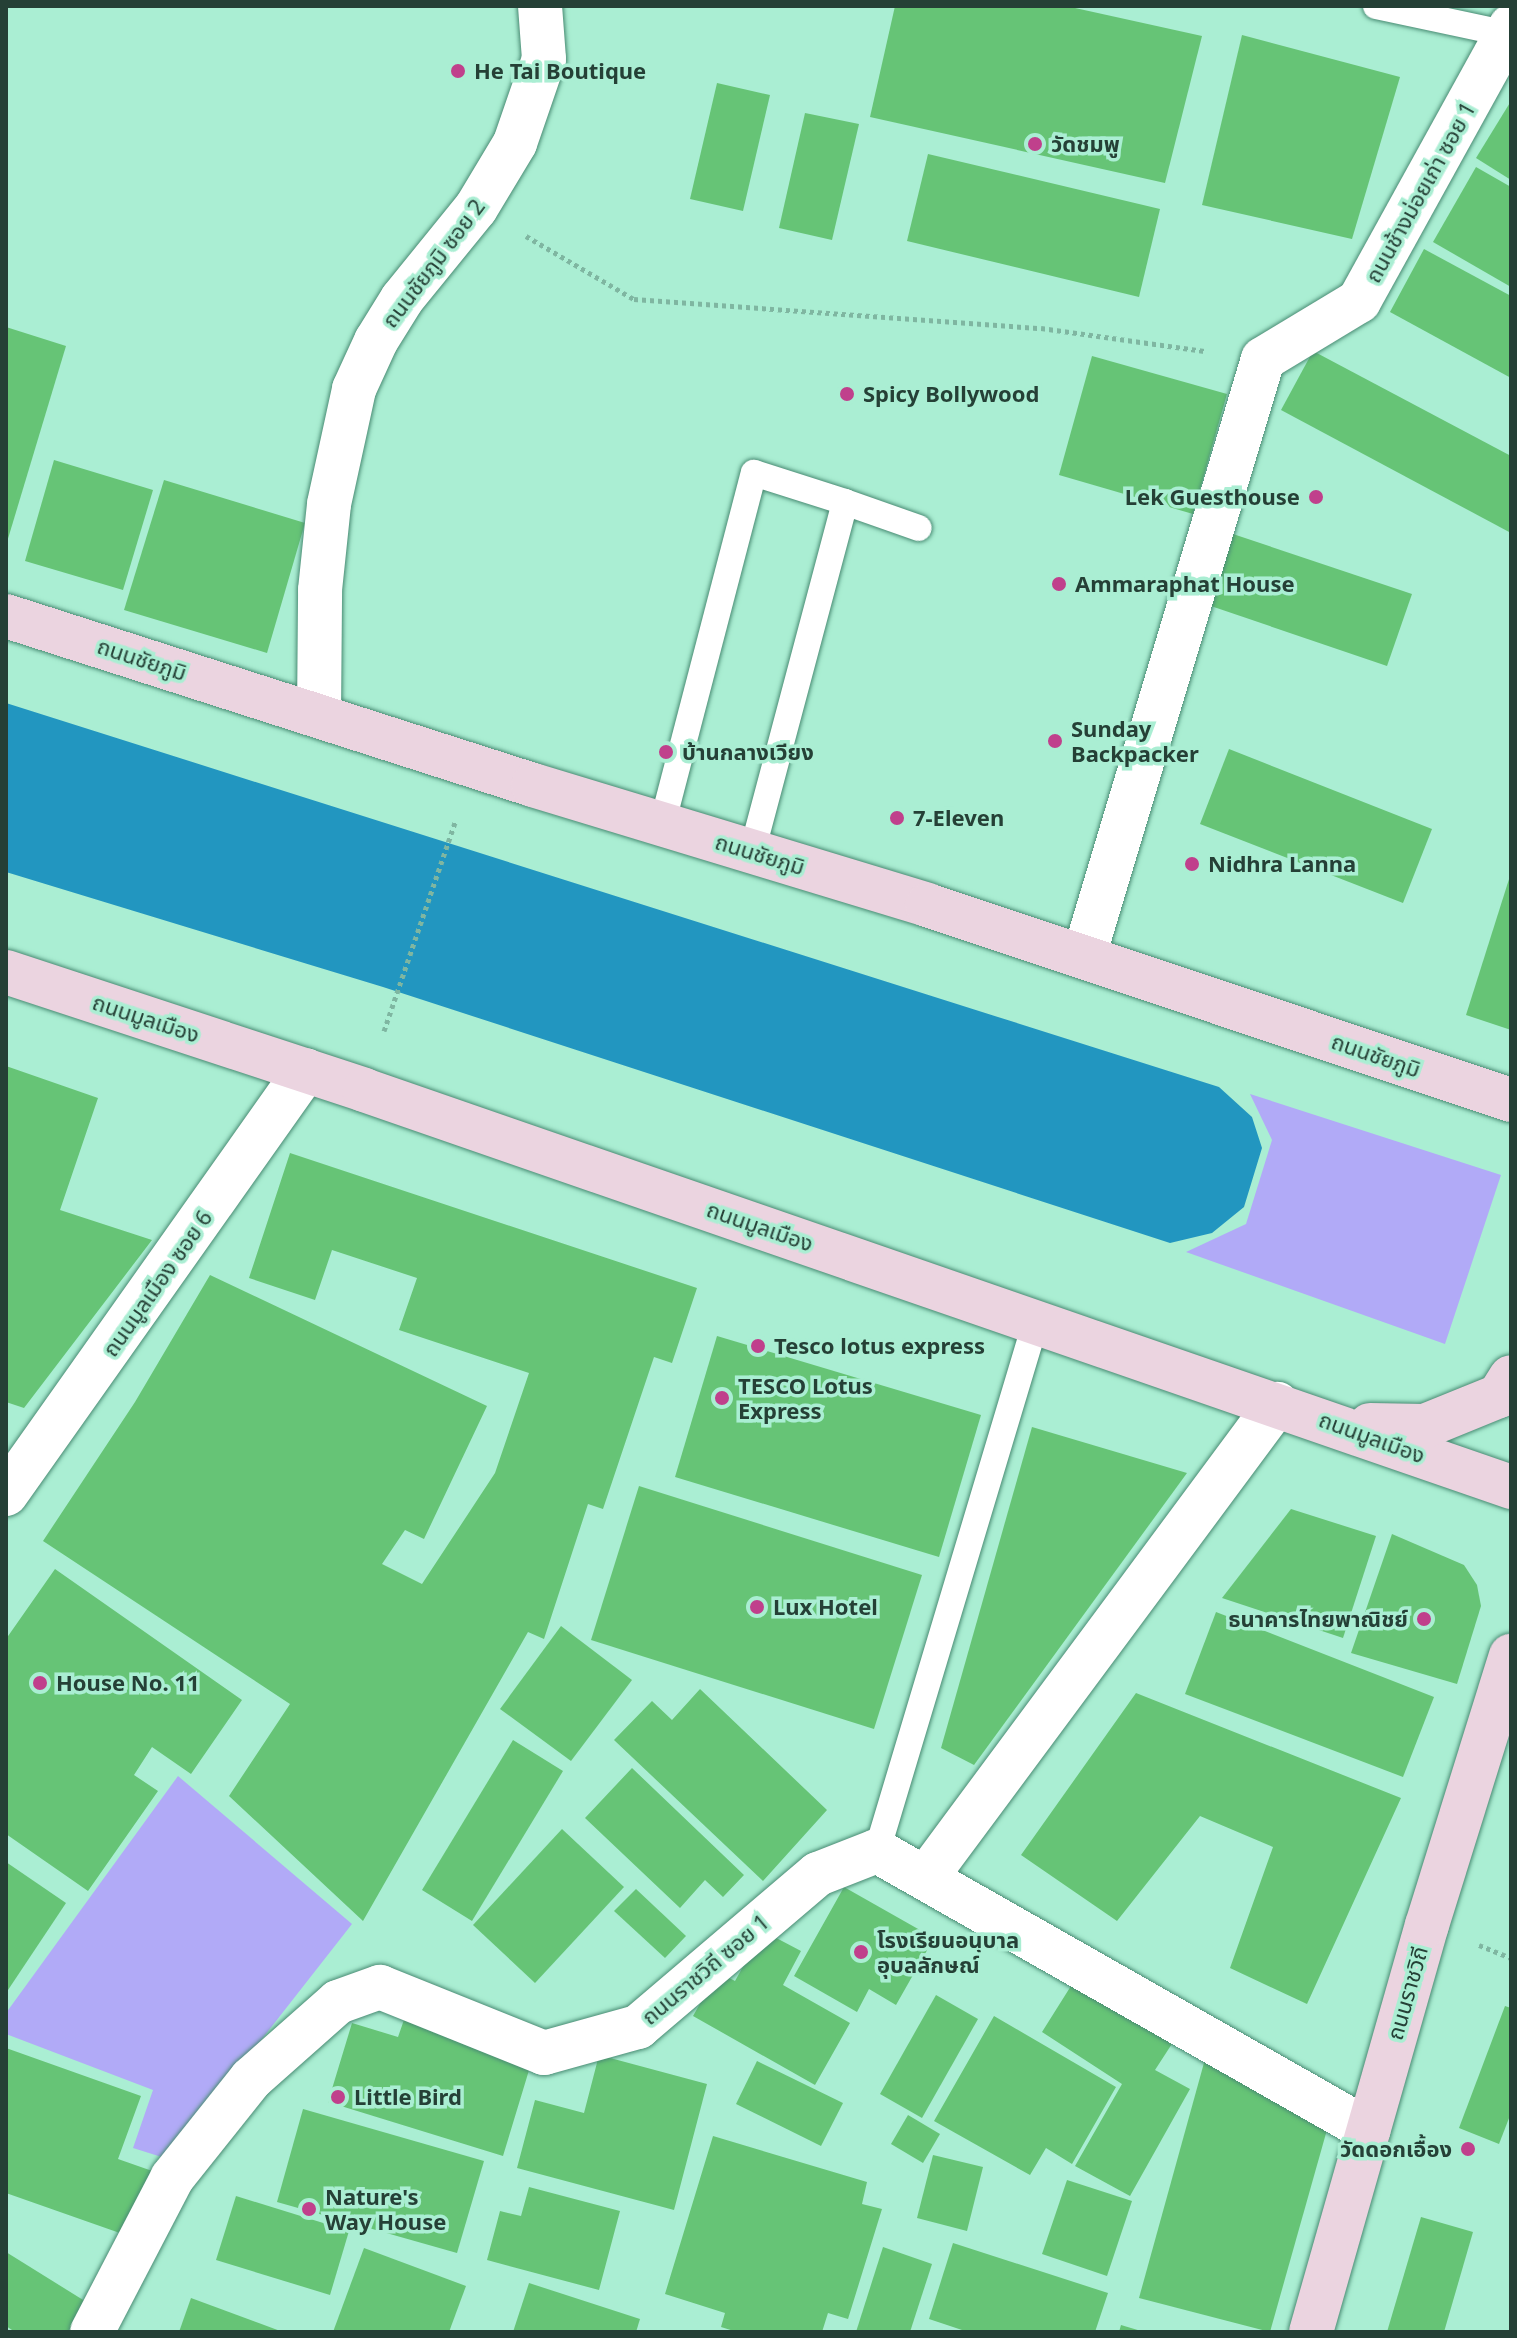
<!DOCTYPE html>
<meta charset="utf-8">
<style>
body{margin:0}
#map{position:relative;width:1517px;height:2338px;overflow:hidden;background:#aaeed3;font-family:"Noto Sans","Noto Sans Thai",sans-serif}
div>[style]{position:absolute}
.green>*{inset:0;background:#b1aaf7}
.water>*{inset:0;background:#2296c0}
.building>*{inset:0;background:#66c476}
.path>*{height:5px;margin-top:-2.5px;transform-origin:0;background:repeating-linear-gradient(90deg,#7fb6a1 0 4px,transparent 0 8px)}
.roads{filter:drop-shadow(0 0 2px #498b73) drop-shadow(0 0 2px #498b73)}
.lane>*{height:26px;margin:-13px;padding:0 13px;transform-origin:13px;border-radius:13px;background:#fff}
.street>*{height:44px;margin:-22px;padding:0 22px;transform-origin:22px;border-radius:22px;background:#fff}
.secondary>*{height:44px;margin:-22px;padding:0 22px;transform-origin:22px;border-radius:22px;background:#ebd4e0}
.dots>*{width:22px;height:22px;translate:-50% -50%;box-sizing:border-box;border:4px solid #aaeed3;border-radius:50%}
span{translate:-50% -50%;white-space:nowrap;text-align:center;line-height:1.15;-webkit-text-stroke:7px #aaeed3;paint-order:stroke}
.poi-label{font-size:22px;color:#254036;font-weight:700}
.left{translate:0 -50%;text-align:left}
.right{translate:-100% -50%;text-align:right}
.street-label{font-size:22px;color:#254036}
.frame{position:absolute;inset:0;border:8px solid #254036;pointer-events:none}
</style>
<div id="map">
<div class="green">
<i style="clip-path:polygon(1250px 1094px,1501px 1175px,1445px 1344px,1186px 1252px,1246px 1224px,1272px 1140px)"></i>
<i style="clip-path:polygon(178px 1776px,352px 1924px,168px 2159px,133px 2148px,153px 2090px,6px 2034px,6px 2013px)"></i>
</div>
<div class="water">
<i style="clip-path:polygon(6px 703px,1219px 1087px,1252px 1117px,1262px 1148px,1244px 1207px,1212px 1233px,1170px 1243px,383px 987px,6px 872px)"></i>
</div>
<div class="building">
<i style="clip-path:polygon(895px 6px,1066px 6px,1202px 36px,1165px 183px,870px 117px)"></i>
<i style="clip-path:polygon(1242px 35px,1400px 77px,1352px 239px,1202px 205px)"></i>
<i style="clip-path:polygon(717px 83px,770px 95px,743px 211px,690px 199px)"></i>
<i style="clip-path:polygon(1511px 101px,1511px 180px,1476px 158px)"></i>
<i style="clip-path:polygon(805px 113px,859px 124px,832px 240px,779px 228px)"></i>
<i style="clip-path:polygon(928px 154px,1160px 209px,1139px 297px,907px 241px)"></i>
<i style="clip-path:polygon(1476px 167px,1511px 187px,1511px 287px,1433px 242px)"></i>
<i style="clip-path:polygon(1424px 249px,1511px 296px,1511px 378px,1390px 312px)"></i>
<i style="clip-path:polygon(6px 327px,66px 346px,7px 542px,6px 542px)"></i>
<i style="clip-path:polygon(1313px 351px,1511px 456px,1511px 533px,1281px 410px)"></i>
<i style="clip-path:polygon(1092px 356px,1227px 394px,1193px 514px,1059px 475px)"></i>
<i style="clip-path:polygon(54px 460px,153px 490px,123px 590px,25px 561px)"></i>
<i style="clip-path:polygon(164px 480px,305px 523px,267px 653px,124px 610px)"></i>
<i style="clip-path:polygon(1230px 533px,1412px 594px,1387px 666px,1205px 604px)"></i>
<i style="clip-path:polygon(1229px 749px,1432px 829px,1403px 903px,1200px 824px)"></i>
<i style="clip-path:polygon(1510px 876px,1511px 876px,1511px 1030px,1466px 1015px)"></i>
<i style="clip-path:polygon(6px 1066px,98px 1098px,60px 1210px,152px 1240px,24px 1408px,6px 1402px)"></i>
<i style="clip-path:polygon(290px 1153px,697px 1288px,672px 1363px,654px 1357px,603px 1509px,588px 1504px,544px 1639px,528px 1632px,363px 1921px,229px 1796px,290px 1704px,43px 1541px,135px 1402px,210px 1275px,487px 1406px,424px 1539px,405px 1530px,382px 1564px,422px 1584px,495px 1473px,529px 1373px,399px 1330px,417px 1278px,332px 1250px,315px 1300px,249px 1278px)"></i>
<i style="clip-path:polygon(717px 1336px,981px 1415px,939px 1557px,675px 1477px)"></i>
<i style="clip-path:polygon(1032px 1427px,1187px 1473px,974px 1765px,941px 1748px)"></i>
<i style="clip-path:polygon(639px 1486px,922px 1575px,874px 1729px,591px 1640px)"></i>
<i style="clip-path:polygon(1291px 1509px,1376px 1536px,1343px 1638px,1222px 1598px)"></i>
<i style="clip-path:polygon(1392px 1534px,1464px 1565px,1477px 1585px,1481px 1606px,1457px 1684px,1351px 1653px)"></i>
<i style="clip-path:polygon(55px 1569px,242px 1700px,191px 1774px,152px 1747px,134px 1775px,158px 1791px,88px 1891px,6px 1834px,6px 1639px)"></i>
<i style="clip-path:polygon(1216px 1612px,1434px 1697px,1403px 1777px,1185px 1694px)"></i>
<i style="clip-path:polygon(561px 1626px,632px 1680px,571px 1761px,500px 1709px)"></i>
<i style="clip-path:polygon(700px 1689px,827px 1810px,763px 1881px,614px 1740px,652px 1701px,672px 1720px)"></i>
<i style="clip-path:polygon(1136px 1693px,1401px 1798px,1307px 2004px,1230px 1968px,1273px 1847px,1200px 1816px,1117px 1921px,1021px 1855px)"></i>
<i style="clip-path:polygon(513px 1740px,563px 1771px,472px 1921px,422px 1890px)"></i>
<i style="clip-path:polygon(632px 1768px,744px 1875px,723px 1897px,705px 1880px,680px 1908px,585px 1818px)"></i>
<i style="clip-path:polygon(562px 1829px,624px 1887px,535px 1983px,473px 1925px)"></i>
<i style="clip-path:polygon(6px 1862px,66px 1903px,6px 1993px)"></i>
<i style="clip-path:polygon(844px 1887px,934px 1938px,896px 2005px,869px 1989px,857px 2012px,794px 1976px)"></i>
<i style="clip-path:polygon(636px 1889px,686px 1936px,665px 1958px,614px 1911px)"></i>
<i style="clip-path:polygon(763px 1931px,801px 1951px,783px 1985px,850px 2023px,815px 2085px,693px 2016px,718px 1972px,735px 1981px)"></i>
<i style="clip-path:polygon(1081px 1970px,1179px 2033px,1155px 2070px,1190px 2089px,1130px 2196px,1075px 2166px,1122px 2084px,1042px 2032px)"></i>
<i style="clip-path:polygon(936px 1995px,978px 2019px,922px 2118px,880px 2094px)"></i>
<i style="clip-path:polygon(1505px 2006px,1511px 2008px,1511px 2113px,1499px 2144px,1459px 2128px)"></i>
<i style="clip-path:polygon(994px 2016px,1116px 2087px,1072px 2164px,1046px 2148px,1030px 2175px,934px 2121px)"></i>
<i style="clip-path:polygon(405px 2017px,533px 2057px,503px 2156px,328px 2102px,352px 2023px,398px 2037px)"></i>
<i style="clip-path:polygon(6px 2048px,141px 2096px,118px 2159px,158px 2173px,134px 2238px,6px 2193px)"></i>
<i style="clip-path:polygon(1207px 2052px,1332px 2112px,1270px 2332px,1139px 2298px)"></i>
<i style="clip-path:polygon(599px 2055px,707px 2084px,674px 2210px,517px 2168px,535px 2100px,584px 2113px)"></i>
<i style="clip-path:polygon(757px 2061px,843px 2103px,821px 2146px,736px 2104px)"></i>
<i style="clip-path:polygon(303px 2109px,484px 2161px,457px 2253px,277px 2202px)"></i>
<i style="clip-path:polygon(908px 2115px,940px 2134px,923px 2163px,891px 2144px)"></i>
<i style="clip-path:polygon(713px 2136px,867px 2182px,862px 2204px,882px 2209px,848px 2319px,828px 2313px,822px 2332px,737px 2332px,721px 2327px,725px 2313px,665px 2294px)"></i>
<i style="clip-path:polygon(933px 2155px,983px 2167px,967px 2231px,917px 2218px)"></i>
<i style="clip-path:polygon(1067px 2180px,1132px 2201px,1107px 2276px,1042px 2254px)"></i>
<i style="clip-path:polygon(529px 2187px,620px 2211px,599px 2290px,487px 2260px,500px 2211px,521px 2216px)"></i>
<i style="clip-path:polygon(236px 2196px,349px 2231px,330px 2295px,216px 2260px)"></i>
<i style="clip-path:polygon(1421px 2217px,1473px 2232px,1444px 2332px,1387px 2332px)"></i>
<i style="clip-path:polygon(953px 2243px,1108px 2293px,1095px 2332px,968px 2332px,929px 2319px)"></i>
<i style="clip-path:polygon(883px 2247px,932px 2264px,910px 2332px,856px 2332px)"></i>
<i style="clip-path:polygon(364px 2248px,466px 2286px,449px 2332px,333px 2332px)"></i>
<i style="clip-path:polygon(6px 2252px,96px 2308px,82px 2332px,15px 2332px,6px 2326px)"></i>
<i style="clip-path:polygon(529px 2283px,640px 2319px,636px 2332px,513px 2332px)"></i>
<i style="clip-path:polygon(191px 2298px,283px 2332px,179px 2332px)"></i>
<i style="clip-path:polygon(1121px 2325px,1141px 2331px,1141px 2332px,1119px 2332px)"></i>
</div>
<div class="path">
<i style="left:526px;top:236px;width:125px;rotate:30.3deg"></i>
<i style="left:634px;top:299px;width:408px;rotate:4.1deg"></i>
<i style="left:1041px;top:328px;width:165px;rotate:8deg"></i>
<i style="left:384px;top:1031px;width:223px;rotate:-71.2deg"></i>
<i style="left:1479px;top:1945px;width:35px;rotate:22deg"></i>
</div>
<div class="roads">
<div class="lane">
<i style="left:1376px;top:6px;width:135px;rotate:12deg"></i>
<i style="left:662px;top:825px;width:364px;rotate:-75.4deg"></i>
<i style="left:754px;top:473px;width:96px;rotate:17.7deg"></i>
<i style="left:752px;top:852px;width:362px;rotate:-75.1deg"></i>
<i style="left:845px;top:502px;width:78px;rotate:19.4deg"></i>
<i style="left:877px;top:1851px;width:553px;rotate:-73.3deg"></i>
</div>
<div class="street">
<i style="left:319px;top:715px;width:125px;rotate:-89.5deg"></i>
<i style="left:320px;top:590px;width:86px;rotate:-84deg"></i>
<i style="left:329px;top:504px;width:118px;rotate:-77.7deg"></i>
<i style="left:354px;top:389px;width:53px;rotate:-65.4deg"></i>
<i style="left:376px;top:341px;width:49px;rotate:-58.2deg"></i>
<i style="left:402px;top:299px;width:117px;rotate:-50.9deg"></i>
<i style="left:476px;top:208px;width:76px;rotate:-59deg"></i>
<i style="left:515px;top:143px;width:89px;rotate:-71deg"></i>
<i style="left:544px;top:59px;width:53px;rotate:-94.3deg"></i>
<i style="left:1084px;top:956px;width:623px;rotate:-73.31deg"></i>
<i style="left:1263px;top:359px;width:112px;rotate:-31.1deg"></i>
<i style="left:1359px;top:301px;width:314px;rotate:-61.1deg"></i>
<i style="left:6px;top:1494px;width:519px;rotate:-54.72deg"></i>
<i style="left:927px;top:1876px;width:588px;rotate:-53.44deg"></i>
<i style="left:92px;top:2332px;width:174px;rotate:-62.5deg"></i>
<i style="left:172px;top:2178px;width:127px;rotate:-51.4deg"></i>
<i style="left:251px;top:2079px;width:116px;rotate:-41.5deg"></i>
<i style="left:338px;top:2002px;width:45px;rotate:-19.7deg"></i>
<i style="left:380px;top:1987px;width:177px;rotate:21.9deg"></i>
<i style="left:544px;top:2053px;width:98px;rotate:-15.5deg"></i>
<i style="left:638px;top:2027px;width:236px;rotate:-40.4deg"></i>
<i style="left:818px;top:1874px;width:63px;rotate:-21.3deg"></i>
<i style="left:877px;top:1851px;width:565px;rotate:29.61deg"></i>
</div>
<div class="secondary">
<i style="left:6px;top:616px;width:553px;rotate:17.78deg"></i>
<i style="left:533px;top:785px;width:412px;rotate:16.9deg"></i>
<i style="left:927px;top:905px;width:616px;rotate:18.46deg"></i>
<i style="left:6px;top:972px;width:377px;rotate:18.2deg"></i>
<i style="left:364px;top:1090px;width:1214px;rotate:19.09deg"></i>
<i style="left:1370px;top:1425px;width:55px;rotate:1deg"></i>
<i style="left:1425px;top:1426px;width:80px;rotate:-22.1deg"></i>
<i style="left:1499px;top:1396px;width:22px;rotate:-58deg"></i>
<i style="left:1311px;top:2332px;width:423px;rotate:-74.1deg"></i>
<i style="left:1427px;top:1925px;width:282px;rotate:-72.7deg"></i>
</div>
</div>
<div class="dots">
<i style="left:458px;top:71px;background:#c0408c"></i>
<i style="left:1035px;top:144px;background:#c0408c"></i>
<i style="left:847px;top:394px;background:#c0408c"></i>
<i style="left:1316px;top:497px;background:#c0408c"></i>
<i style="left:1059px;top:584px;background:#c0408c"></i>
<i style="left:1055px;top:741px;background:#c0408c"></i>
<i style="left:666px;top:752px;background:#c0408c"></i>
<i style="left:897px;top:818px;background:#c0408c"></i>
<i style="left:1192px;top:864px;background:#c0408c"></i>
<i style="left:758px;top:1346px;background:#c0408c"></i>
<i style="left:722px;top:1398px;background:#c0408c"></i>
<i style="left:757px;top:1607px;background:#c0408c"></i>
<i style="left:1424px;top:1619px;background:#c0408c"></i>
<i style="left:40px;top:1683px;background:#c0408c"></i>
<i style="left:861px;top:1952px;background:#c0408c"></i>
<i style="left:338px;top:2097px;background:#c0408c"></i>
<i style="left:1468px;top:2149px;background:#c0408c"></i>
<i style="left:309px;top:2209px;background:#c0408c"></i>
</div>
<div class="poi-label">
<span class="left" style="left:474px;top:71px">He Tai Boutique</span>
<span class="left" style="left:1051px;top:144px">วัดชมพู</span>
<span class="left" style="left:863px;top:394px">Spicy Bollywood</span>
<span class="right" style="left:1300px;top:497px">Lek Guesthouse</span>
<span class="left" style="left:1075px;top:584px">Ammaraphat House</span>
<span class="left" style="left:1071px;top:741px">Sunday<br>Backpacker</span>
<span class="left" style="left:682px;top:752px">บ้านกลางเวียง</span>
<span class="left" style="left:913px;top:818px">7-Eleven</span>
<span class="left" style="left:1208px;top:864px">Nidhra Lanna</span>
<span class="left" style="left:774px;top:1346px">Tesco lotus express</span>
<span class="left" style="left:738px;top:1398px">TESCO Lotus<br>Express</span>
<span class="left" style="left:773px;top:1607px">Lux Hotel</span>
<span class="right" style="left:1408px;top:1619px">ธนาคารไทยพาณิชย์</span>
<span class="left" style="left:56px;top:1683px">House No. 11</span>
<span class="left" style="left:877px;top:1952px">โรงเรียนอนุบาล<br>อุบลลักษณ์</span>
<span class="left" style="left:354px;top:2097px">Little Bird</span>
<span class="right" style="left:1452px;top:2149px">วัดดอกเอื้อง</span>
<span class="left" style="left:325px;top:2209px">Nature's<br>Way House</span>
</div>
<div class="street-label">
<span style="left:1420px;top:192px;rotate:-61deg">ถนนช้างม่อยเก่า ซอย 1</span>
<span style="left:433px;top:263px;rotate:-53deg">ถนนชัยภูมิ ซอย 2</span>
<span style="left:142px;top:659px;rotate:18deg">ถนนชัยภูมิ</span>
<span style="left:760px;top:854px;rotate:17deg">ถนนชัยภูมิ</span>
<span style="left:146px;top:1018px;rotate:18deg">ถนนมูลเมือง</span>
<span style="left:1376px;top:1055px;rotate:19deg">ถนนชัยภูมิ</span>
<span style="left:760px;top:1226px;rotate:19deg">ถนนมูลเมือง</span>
<span style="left:157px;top:1283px;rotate:-55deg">ถนนมูลเมือง ซอย 6</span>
<span style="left:1372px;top:1437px;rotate:20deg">ถนนมูลเมือง</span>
<span style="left:705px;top:1969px;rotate:-40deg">ถนนราชวิถี ซอย 1</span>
<span style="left:1407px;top:1993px;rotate:-74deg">ถนนราชวิถี</span>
</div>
<div class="frame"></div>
</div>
